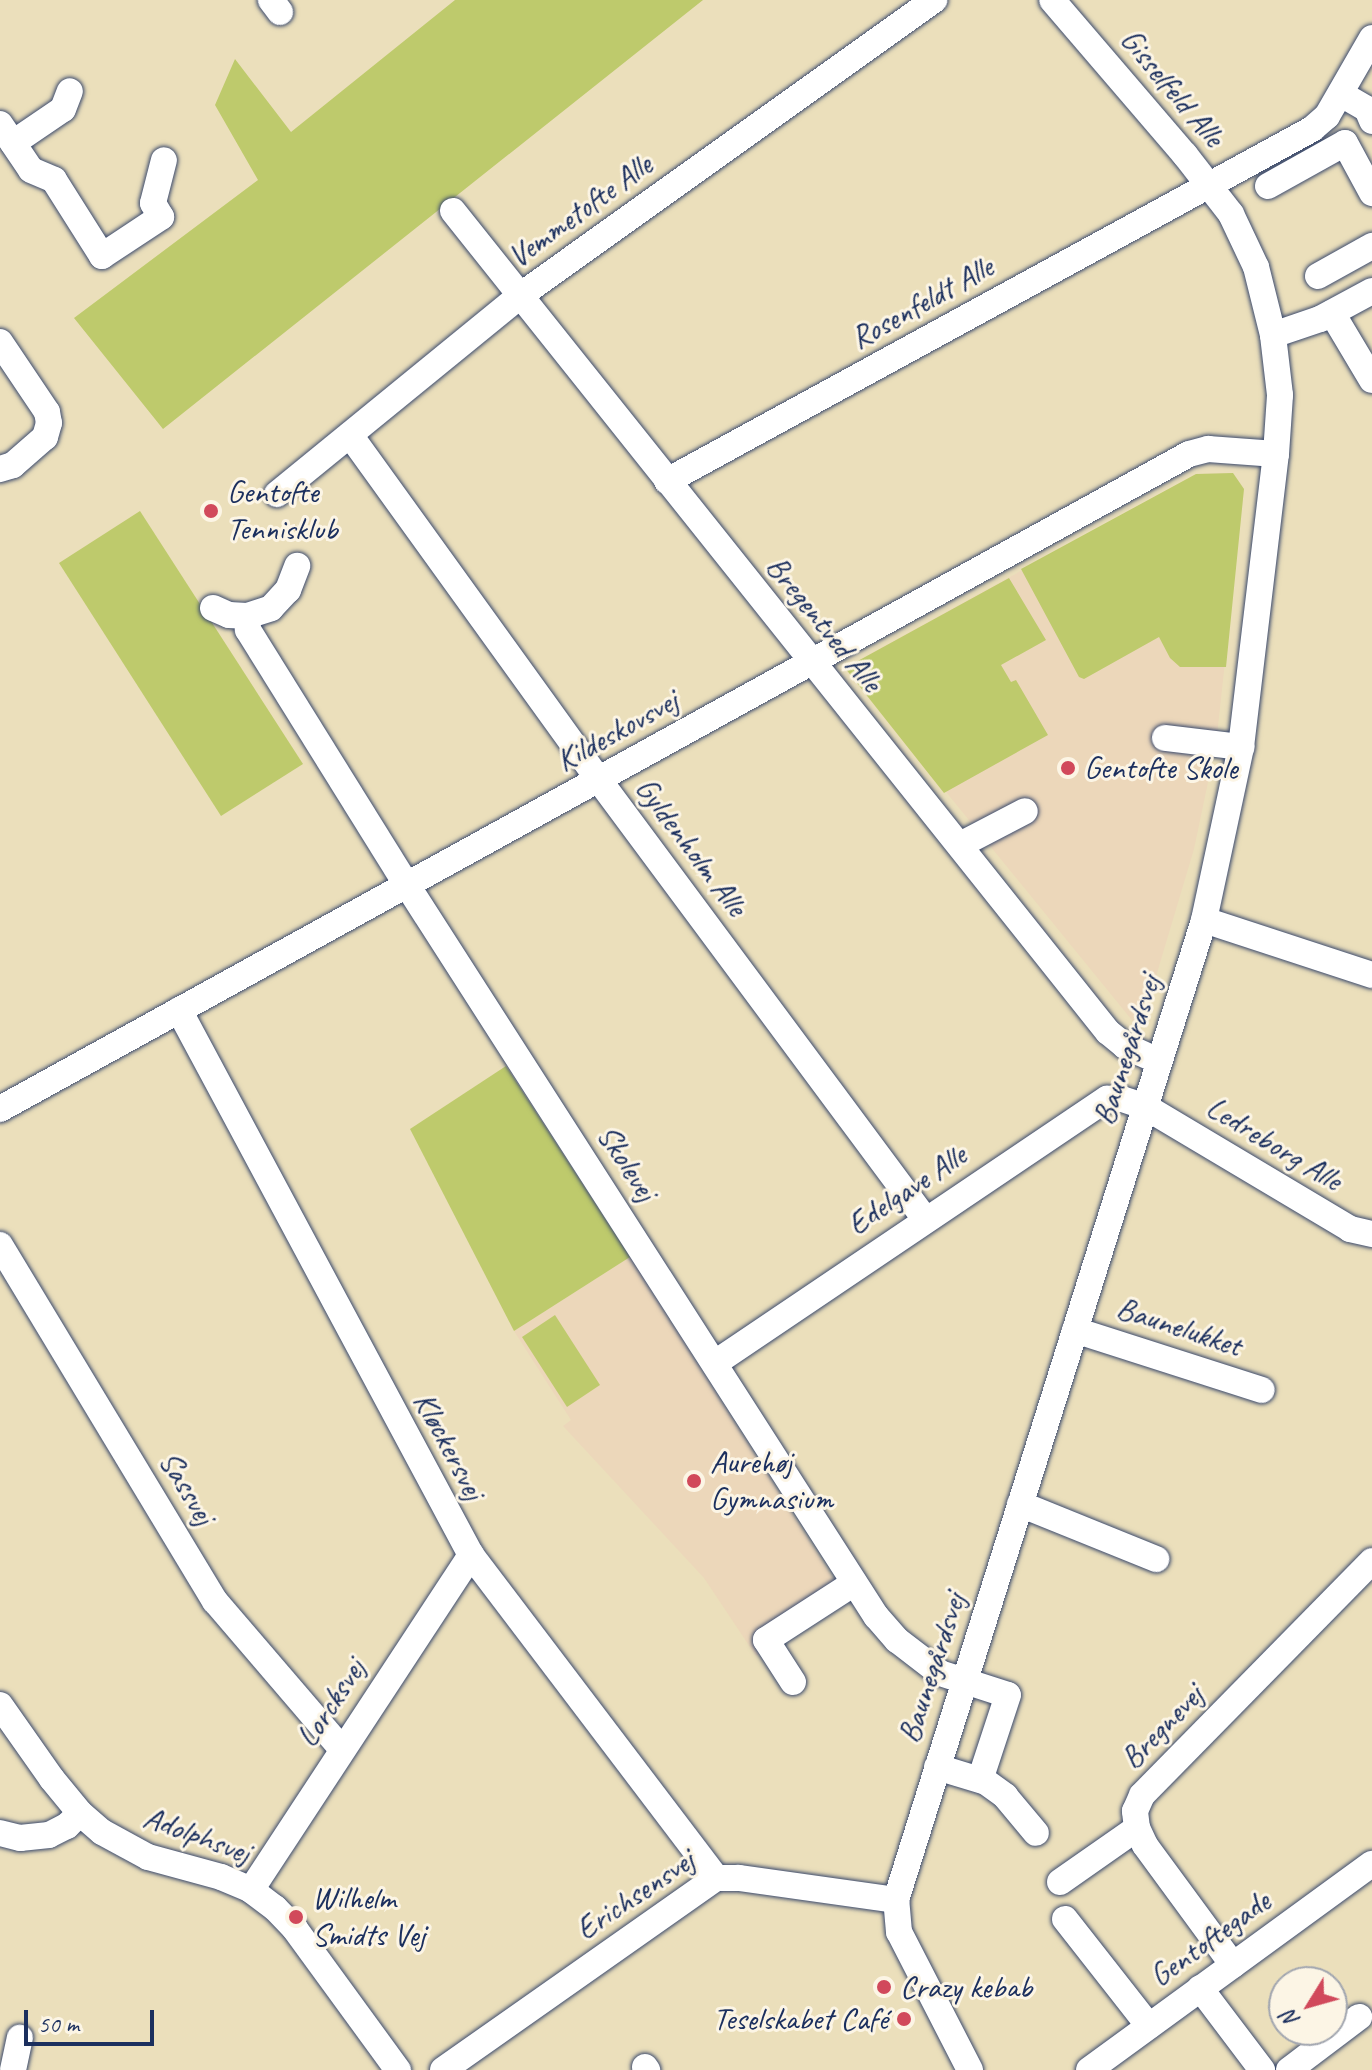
<!DOCTYPE html>
<meta charset="utf-8">
<style>
body{margin:0}
#map{position:relative;width:1372px;height:2070px;overflow:hidden;background:#ebdfbb;font-family:Caveat,sans-serif}
div>[style]{position:absolute}
.built>*{inset:0;background:#ecd7ba}
.green>*{inset:0;background:#beca6c}
.roads{filter:drop-shadow(0 0 2px #3a496c) drop-shadow(0 0 2px #3a496c)}
.minor>*{height:26px;margin:-13px;padding:0 13px;transform-origin:13px;border-radius:13px;background:#fff}
.dots>*{width:22px;height:22px;translate:-50% -50%;box-sizing:border-box;border:4px solid #fcf5e5;border-radius:50%}
span{translate:-50% -50%;white-space:nowrap;text-align:center;line-height:1.15;-webkit-text-stroke:6px #fcf5e5;paint-order:stroke}
.street-label{font-size:32px;color:#1b2f5e}
.poi-label{font-size:32px;color:#1b2f5e}
.left{translate:0 -50%;text-align:left}
.right{translate:-100% -50%;text-align:right}
.north{position:absolute;left:1268px;top:1966px;width:80px;height:80px;box-sizing:border-box;background:#fcf5e5;border:2px solid #a2a6af;border-radius:50%;rotate:233deg;font-size:22px;font-weight:700;line-height:32px;text-align:center;color:#1b2f5e}
.north::after{content:'';display:block;margin:auto;width:28px;height:36px;background:#d1495b;clip-path:polygon(50% 0,100% 100%,50% 72%,0 100%)}
.scale{position:absolute;left:24px;top:2010px;width:130px;height:36px;box-sizing:border-box;border:4px solid #1b2f5e;border-top:0;padding-left:10px;font-size:24px;line-height:28px;white-space:nowrap;color:#1b2f5e;-webkit-text-stroke:6px #fcf5e5;paint-order:stroke}
</style>
<div id="map">
<div class="built">
<i style="clip-path:polygon(1233px 473px,1244px 489px,1216px 744px,1194px 849px,1140px 1030px,845px 668px,1196px 474px)"></i>
<i style="clip-path:polygon(630px 1257px,846px 1599px,756px 1656px,704px 1578px,563px 1426px,571px 1420px,514px 1331px)"></i>
</div>
<div class="green">
<i style="clip-path:polygon(455px 0,703px 0,163px 429px,74px 318px,258px 180px,215px 105px,235px 59px,291px 132px)"></i>
<i style="clip-path:polygon(1233px 473px,1244px 489px,1226px 667px,1180px 667px,1170px 658px,1159px 637px,1084px 679px,1079px 677px,1021px 569px,1196px 474px)"></i>
<i style="clip-path:polygon(140px 511px,303px 764px,221px 816px,59px 563px)"></i>
<i style="clip-path:polygon(1009px 578px,1046px 640px,1001px 665px,1011px 682px,1016px 680px,1048px 735px,944px 793px,845px 668px)"></i>
<i style="clip-path:polygon(506px 1066px,630px 1257px,514px 1331px,410px 1129px)"></i>
<i style="clip-path:polygon(555px 1315px,600px 1385px,567px 1407px,522px 1337px)"></i>
</div>
<div class="roads">
<div class="minor">
<i style="left:271px;top:0;width:15px;rotate:53deg"></i>
<i style="left:1341px;top:94px;width:30px;rotate:30deg"></i>
<i style="left:1367px;top:109px;width:13px;rotate:67deg"></i>
<i style="left:0;top:124px;width:55px;rotate:56deg"></i>
<i style="left:31px;top:170px;width:25px;rotate:23deg"></i>
<i style="left:54px;top:180px;width:90px;rotate:57.7deg"></i>
<i style="left:102px;top:256px;width:71px;rotate:-33.5deg"></i>
<i style="left:161px;top:217px;width:16px;rotate:-120deg"></i>
<i style="left:153px;top:203px;width:44px;rotate:-75.7deg"></i>
<i style="left:13px;top:143px;width:60px;rotate:-34.2deg"></i>
<i style="left:63px;top:109px;width:19px;rotate:-69deg"></i>
<i style="left:1268px;top:186px;width:88px;rotate:-29.2deg"></i>
<i style="left:1345px;top:143px;width:57px;rotate:61.6deg"></i>
<i style="left:453px;top:211px;width:1050px;rotate:51.42deg"></i>
<i style="left:1108px;top:1032px;width:22px;rotate:39deg"></i>
<i style="left:1125px;top:1046px;width:37px;rotate:24deg"></i>
<i style="left:1318px;top:276px;width:62px;rotate:-29.1deg"></i>
<i style="left:1332px;top:313px;width:78px;rotate:59.2deg"></i>
<i style="left:1273px;top:335px;width:50px;rotate:-18.8deg"></i>
<i style="left:1320px;top:319px;width:59px;rotate:-28.3deg"></i>
<i style="left:0;top:342px;width:84px;rotate:56.1deg"></i>
<i style="left:47px;top:412px;width:11px;rotate:80deg"></i>
<i style="left:49px;top:423px;width:15px;rotate:106deg"></i>
<i style="left:45px;top:437px;width:43px;rotate:138.8deg"></i>
<i style="left:13px;top:465px;width:14px;rotate:163deg"></i>
<i style="left:350px;top:435px;width:425px;rotate:54.2deg"></i>
<i style="left:599px;top:780px;width:547px;rotate:53.4deg"></i>
<i style="left:667px;top:481px;width:735px;rotate:-28.62deg"></i>
<i style="left:1312px;top:129px;width:20px;rotate:-41deg"></i>
<i style="left:1327px;top:116px;width:90px;rotate:-60deg"></i>
<i style="left:277px;top:494px;width:315px;rotate:-39.2deg"></i>
<i style="left:521px;top:295px;width:508px;rotate:-35.54deg"></i>
<i style="left:213px;top:608px;width:17px;rotate:24deg"></i>
<i style="left:229px;top:615px;width:18px;rotate:3deg"></i>
<i style="left:247px;top:616px;width:25px;rotate:-18deg"></i>
<i style="left:271px;top:608px;width:25px;rotate:-47deg"></i>
<i style="left:288px;top:590px;width:26px;rotate:-69deg"></i>
<i style="left:247px;top:616px;width:14px;rotate:86deg"></i>
<i style="left:248px;top:630px;width:301px;rotate:58.1deg"></i>
<i style="left:407px;top:885px;width:869px;rotate:57.32deg"></i>
<i style="left:876px;top:1616px;width:32px;rotate:49deg"></i>
<i style="left:897px;top:1640px;width:54px;rotate:37.5deg"></i>
<i style="left:940px;top:1673px;width:71px;rotate:17.9deg"></i>
<i style="left:1008px;top:1695px;width:89px;rotate:108.2deg"></i>
<i style="left:1165px;top:738px;width:77px;rotate:6.8deg"></i>
<i style="left:960px;top:845px;width:73px;rotate:-27.6deg"></i>
<i style="left:1204px;top:920px;width:177px;rotate:18.1deg"></i>
<i style="left:179px;top:1010px;width:618px;rotate:61.82deg"></i>
<i style="left:471px;top:1555px;width:405px;rotate:52.8deg"></i>
<i style="left:0;top:1109px;width:1357px;rotate:-28.85deg"></i>
<i style="left:1189px;top:454px;width:20px;rotate:-15deg"></i>
<i style="left:1208px;top:449px;width:68px;rotate:4.2deg"></i>
<i style="left:0;top:1245px;width:416px;rotate:58.9deg"></i>
<i style="left:215px;top:1601px;width:195px;rotate:49.4deg"></i>
<i style="left:1075px;top:1330px;width:196px;rotate:17.8deg"></i>
<i style="left:715px;top:1363px;width:473px;rotate:-34deg"></i>
<i style="left:1107px;top:1099px;width:15px"></i>
<i style="left:1122px;top:1099px;width:23px;rotate:18deg"></i>
<i style="left:1144px;top:1106px;width:240px;rotate:30.8deg"></i>
<i style="left:1350px;top:1229px;width:23px;rotate:13deg"></i>
<i style="left:1020px;top:1504px;width:147px;rotate:22deg"></i>
<i style="left:793px;top:1682px;width:50px;rotate:-122.7deg"></i>
<i style="left:766px;top:1640px;width:105px;rotate:-32.9deg"></i>
<i style="left:0;top:1705px;width:90px;rotate:54.9deg"></i>
<i style="left:52px;top:1779px;width:44px;rotate:50.5deg"></i>
<i style="left:80px;top:1813px;width:29px;rotate:41deg"></i>
<i style="left:102px;top:1832px;width:52px;rotate:28.5deg"></i>
<i style="left:148px;top:1857px;width:76px;rotate:15.3deg"></i>
<i style="left:221px;top:1877px;width:33px;rotate:23deg"></i>
<i style="left:251px;top:1890px;width:30px;rotate:37deg"></i>
<i style="left:275px;top:1908px;width:29px;rotate:46deg"></i>
<i style="left:295px;top:1929px;width:175px;rotate:53.9deg"></i>
<i style="left:937px;top:1767px;width:51px;rotate:17deg"></i>
<i style="left:986px;top:1782px;width:24px;rotate:36deg"></i>
<i style="left:1005px;top:1796px;width:48px;rotate:50deg"></i>
<i style="left:0;top:1833px;width:21px;rotate:14deg"></i>
<i style="left:20px;top:1838px;width:29px;rotate:-6deg"></i>
<i style="left:49px;top:1835px;width:20px;rotate:-27deg"></i>
<i style="left:67px;top:1826px;width:18px;rotate:-45deg"></i>
<i style="left:1060px;top:1882px;width:94px;rotate:-35deg"></i>
<i style="left:251px;top:1890px;width:401px;rotate:-56.7deg"></i>
<i style="left:1065px;top:1919px;width:136px;rotate:51.9deg"></i>
<i style="left:1233px;top:1965px;width:149px;rotate:-126.3deg"></i>
<i style="left:1145px;top:1845px;width:19px;rotate:-115deg"></i>
<i style="left:1137px;top:1828px;width:17px;rotate:-97deg"></i>
<i style="left:1135px;top:1811px;width:17px;rotate:-66deg"></i>
<i style="left:1142px;top:1795px;width:328px;rotate:-45.5deg"></i>
<i style="left:1200px;top:1988px;width:103px;rotate:52.9deg"></i>
<i style="left:645px;top:2067px;width:4px;rotate:56deg"></i>
<i style="left:13px;top:2070px;width:33px;rotate:-78deg"></i>
<i style="left:443px;top:2070px;width:334px;rotate:-35.1deg"></i>
<i style="left:716px;top:1878px;width:23px"></i>
<i style="left:739px;top:1878px;width:159px;rotate:8deg"></i>
<i style="left:970px;top:2070px;width:155px;rotate:-117.2deg"></i>
<i style="left:899px;top:1932px;width:32px;rotate:-95deg"></i>
<i style="left:896px;top:1900px;width:1027px;rotate:-72.55deg"></i>
<i style="left:1204px;top:920px;width:177px;rotate:-77.9deg"></i>
<i style="left:1241px;top:747px;width:295px;rotate:-83.2deg"></i>
<i style="left:1276px;top:454px;width:59px;rotate:-86.1deg"></i>
<i style="left:1280px;top:395px;width:60px;rotate:-96.7deg"></i>
<i style="left:1273px;top:335px;width:70px;rotate:-104deg"></i>
<i style="left:1256px;top:267px;width:59px;rotate:-115.3deg"></i>
<i style="left:1231px;top:214px;width:75px;rotate:-127.9deg"></i>
<i style="left:1185px;top:155px;width:204px;rotate:-130.6deg"></i>
<i style="left:1089px;top:2070px;width:350px;rotate:-36.1deg"></i>
<i style="left:1289px;top:2070px;width:88px;rotate:-37.1deg"></i>
</div>
</div>
<div class="dots">
<i style="left:211px;top:511px;background:#d1495b"></i>
<i style="left:1068px;top:768px;background:#d1495b"></i>
<i style="left:694px;top:1481px;background:#d1495b"></i>
<i style="left:296px;top:1917px;background:#d1495b"></i>
<i style="left:884px;top:1987px;background:#d1495b"></i>
<i style="left:904px;top:2019px;background:#d1495b"></i>
</div>
<div class="street-label">
<span style="left:1172px;top:88px;rotate:50deg">Gisselfeld Alle</span>
<span style="left:580px;top:211px;rotate:-36deg">Vemmetofte Alle</span>
<span style="left:922px;top:303px;rotate:-29deg">Rosenfeldt Alle</span>
<span style="left:824px;top:624px;rotate:51deg">Bregentved Alle</span>
<span style="left:617px;top:731px;rotate:-29deg">Kildeskovsvej</span>
<span style="left:691px;top:847px;rotate:53deg">Gyldenholm Alle</span>
<span style="left:1127px;top:1050px;rotate:-72deg">Baunegårdsvej</span>
<span style="left:1274px;top:1144px;rotate:31deg">Ledreborg Alle</span>
<span style="left:627px;top:1163px;rotate:57deg">Skolevej</span>
<span style="left:907px;top:1190px;rotate:-34deg">Edelgave Alle</span>
<span style="left:1179px;top:1327px;rotate:18deg">Baunelukket</span>
<span style="left:449px;top:1446px;rotate:62deg">Kløckersvej</span>
<span style="left:187px;top:1488px;rotate:59deg">Sassvej</span>
<span style="left:932px;top:1668px;rotate:-72deg">Baunegårdsvej</span>
<span style="left:331px;top:1703px;rotate:-57deg">Lorcksvej</span>
<span style="left:1162px;top:1727px;rotate:-46deg">Bregnevej</span>
<span style="left:197px;top:1835px;rotate:20deg">Adolphsvej</span>
<span style="left:635px;top:1895px;rotate:-34deg">Erichsensvej</span>
<span style="left:1210px;top:1939px;rotate:-36deg">Gentoftegade</span>
</div>
<div class="poi-label">
<span class="left" style="left:227px;top:511px">Gentofte<br>Tennisklub</span>
<span class="left" style="left:1084px;top:768px">Gentofte Skole</span>
<span class="left" style="left:710px;top:1481px">Aurehøj<br>Gymnasium</span>
<span class="left" style="left:312px;top:1917px">Wilhelm<br>Smidts Vej</span>
<span class="left" style="left:900px;top:1987px">Crazy kebab</span>
<span class="right" style="left:888px;top:2019px">Teselskabet Café</span>
</div>
<div class="north">N</div>
<div class="scale">50 m</div>
</div>
